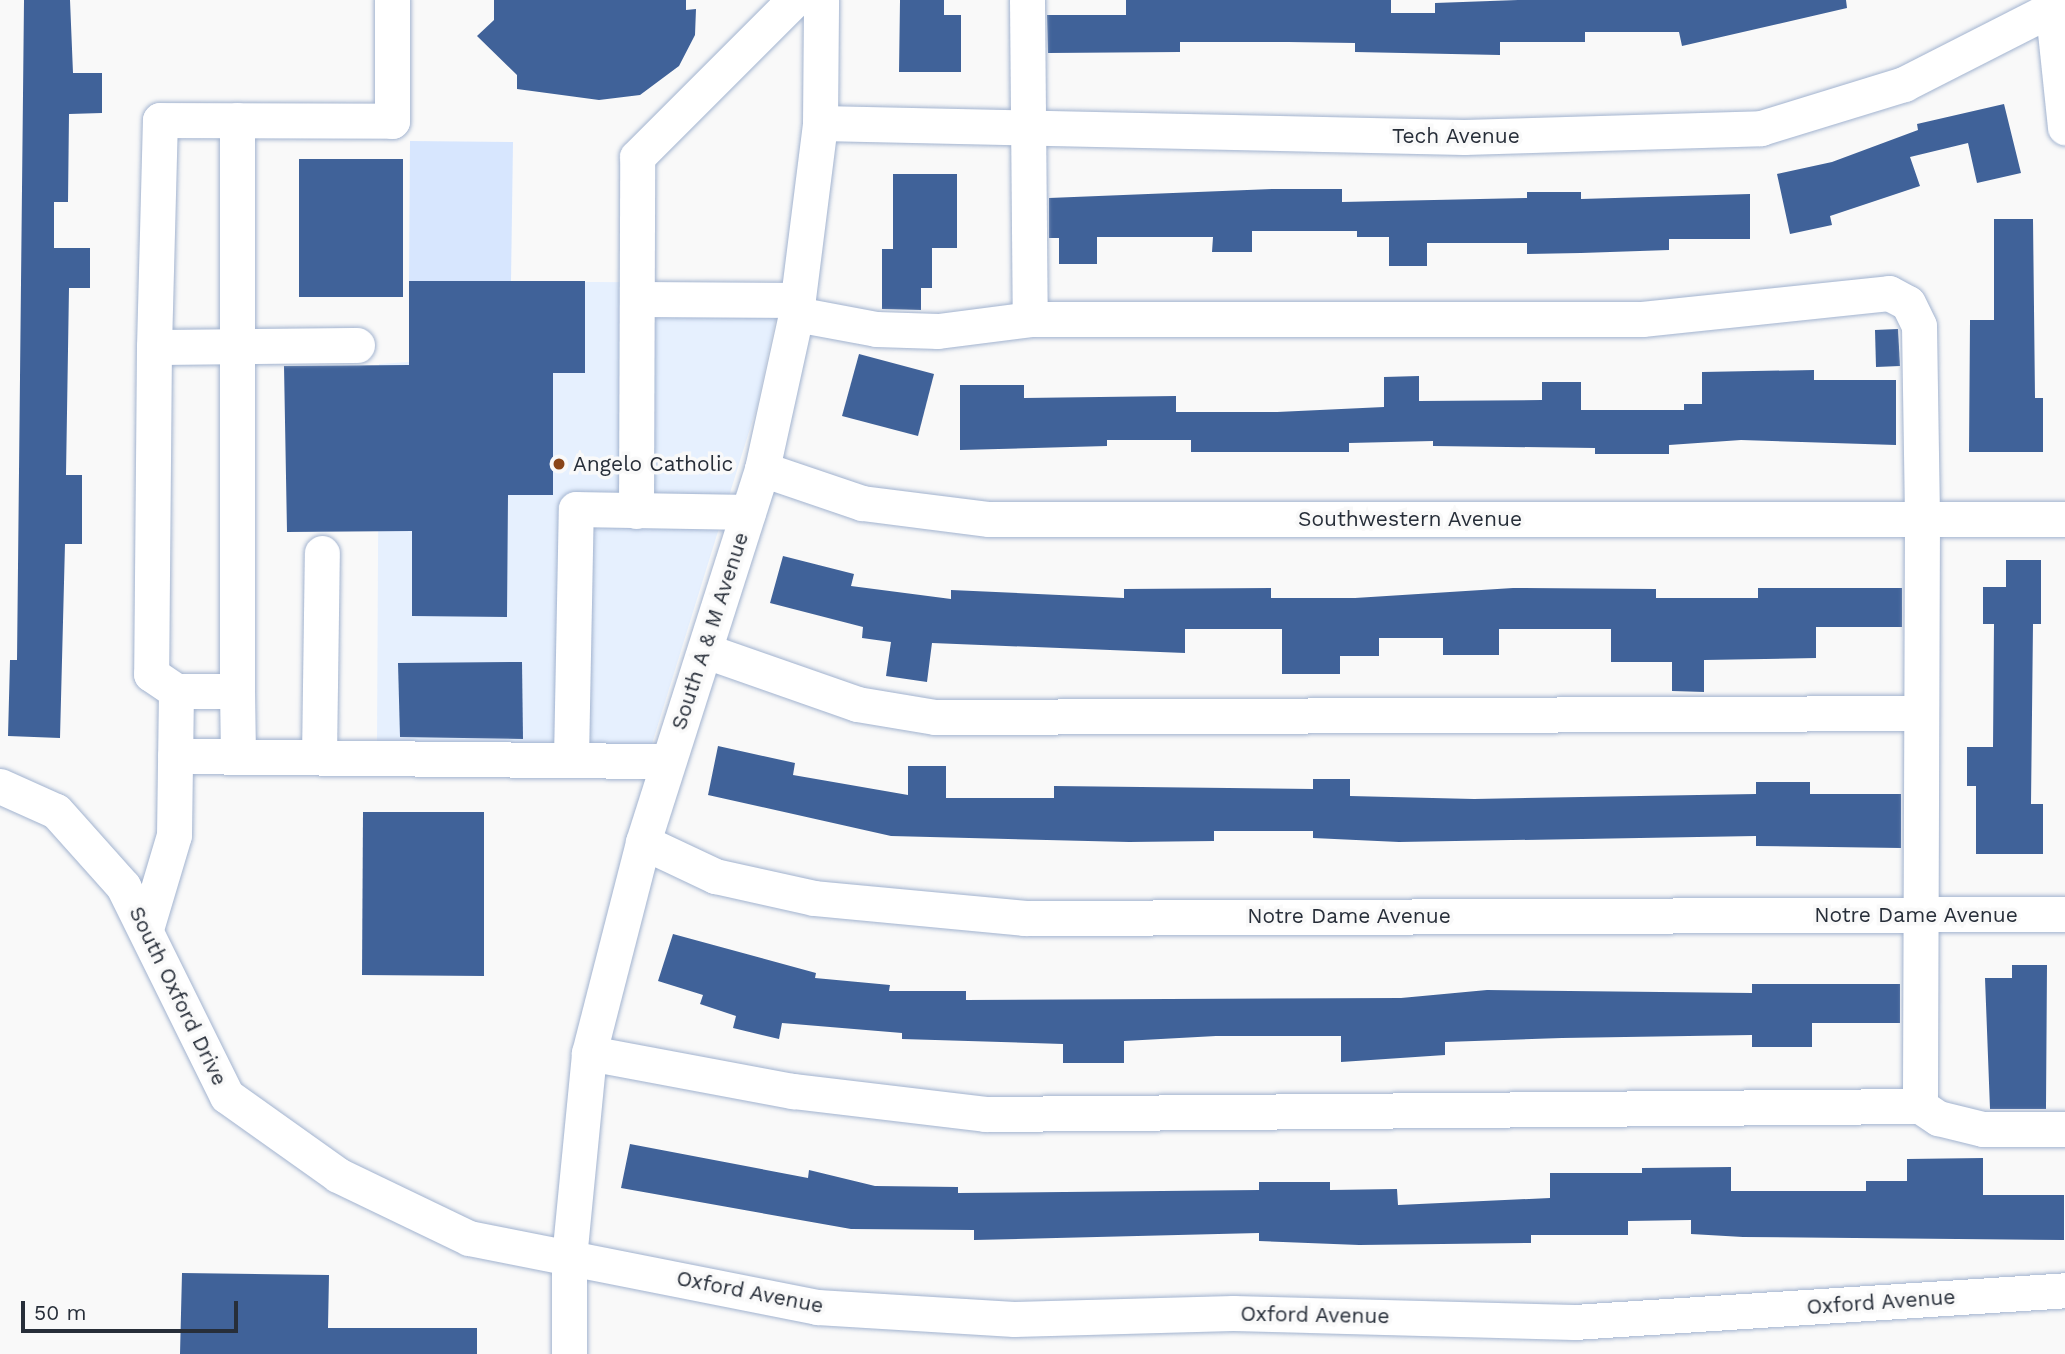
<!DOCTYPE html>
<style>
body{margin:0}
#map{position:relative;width:2065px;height:1354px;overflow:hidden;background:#f9f9f9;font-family:"Work Sans",sans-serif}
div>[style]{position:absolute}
.built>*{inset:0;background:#e6f0fe}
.green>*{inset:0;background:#d7e6fe}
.building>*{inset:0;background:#406299}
.roads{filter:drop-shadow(0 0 2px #a2b3cf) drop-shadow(0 0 2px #a2b3cf)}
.minor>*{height:35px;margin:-17.5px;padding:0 17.5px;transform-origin:17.5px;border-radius:17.5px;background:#fff}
.dots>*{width:19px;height:19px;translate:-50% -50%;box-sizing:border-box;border:4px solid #f9f9f9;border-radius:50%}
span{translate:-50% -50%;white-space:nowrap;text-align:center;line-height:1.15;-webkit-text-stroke:7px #f9f9f9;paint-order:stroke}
.street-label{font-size:21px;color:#272e39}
.poi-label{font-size:21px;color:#272e39}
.left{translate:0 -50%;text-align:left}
.scale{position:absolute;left:21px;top:1301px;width:217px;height:32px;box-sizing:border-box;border:4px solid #272e39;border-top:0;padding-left:9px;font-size:21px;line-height:24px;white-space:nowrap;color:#272e39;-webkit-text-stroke:5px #f9f9f9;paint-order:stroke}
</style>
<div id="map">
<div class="built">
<i style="clip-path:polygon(409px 281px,783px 283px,757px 406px,651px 747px,377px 744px,379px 364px,409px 362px)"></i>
</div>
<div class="green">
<i style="clip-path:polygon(410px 141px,513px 142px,511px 281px,409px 281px)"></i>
</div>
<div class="building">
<i style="clip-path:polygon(24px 0,70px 0,73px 73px,102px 73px,102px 113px,69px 114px,68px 202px,54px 202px,54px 248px,90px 248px,90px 288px,69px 288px,66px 475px,82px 475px,82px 544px,65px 544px,60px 738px,8px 736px,10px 660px,17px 660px)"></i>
<i style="clip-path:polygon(494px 0,686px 0,686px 10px,696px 9px,695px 35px,679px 66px,640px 95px,599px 100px,517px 89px,517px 75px,477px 36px,494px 20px)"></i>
<i style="clip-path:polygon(900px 0,944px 0,944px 15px,961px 15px,961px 72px,899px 72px)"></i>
<i style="clip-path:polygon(1126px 0,1391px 0,1391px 13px,1435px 13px,1435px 3px,1518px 0,1846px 0,1847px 8px,1682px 46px,1679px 32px,1585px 32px,1585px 42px,1500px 42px,1500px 55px,1355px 52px,1355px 43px,1288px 42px,1180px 42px,1180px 52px,1048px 53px,1047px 15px,1126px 15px)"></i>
<i style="clip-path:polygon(2004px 104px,2021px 173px,1977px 183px,1968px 143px,1910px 157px,1920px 186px,1830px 216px,1832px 225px,1790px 234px,1777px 174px,1832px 162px,1918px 130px,1917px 124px)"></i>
<i style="clip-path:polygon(299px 159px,403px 159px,403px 297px,299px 297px)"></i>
<i style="clip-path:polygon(893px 174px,957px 174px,957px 248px,932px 248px,932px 288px,921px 288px,921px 310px,882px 309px,882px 249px,893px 249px)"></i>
<i style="clip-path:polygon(1272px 189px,1342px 189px,1342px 202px,1527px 198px,1527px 192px,1581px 192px,1581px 199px,1750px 194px,1750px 239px,1669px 239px,1669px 250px,1581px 253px,1527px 254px,1527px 243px,1427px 243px,1427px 266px,1389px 266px,1389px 237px,1357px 237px,1357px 231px,1252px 231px,1252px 252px,1212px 252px,1213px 237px,1097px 237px,1097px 264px,1059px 264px,1059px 238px,1049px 238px,1049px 198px)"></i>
<i style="clip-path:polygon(1994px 219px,2033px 219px,2035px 398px,2043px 398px,2043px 452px,1969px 452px,1970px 320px,1994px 320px)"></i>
<i style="clip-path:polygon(409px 281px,585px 281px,585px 373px,553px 373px,553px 495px,508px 495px,507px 617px,412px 616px,412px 531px,287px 532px,284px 366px,409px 365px)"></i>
<i style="clip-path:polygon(1875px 330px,1898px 329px,1900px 366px,1876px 367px)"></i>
<i style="clip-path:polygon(859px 354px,934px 374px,918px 436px,842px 416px)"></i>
<i style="clip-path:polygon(1814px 370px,1814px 380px,1896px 380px,1896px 445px,1741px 440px,1669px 445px,1669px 454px,1595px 454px,1595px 448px,1433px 446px,1433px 441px,1349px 443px,1349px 452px,1191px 452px,1191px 440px,1107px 440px,1107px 446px,960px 450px,960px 385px,1024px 385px,1024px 398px,1176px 396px,1176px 412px,1277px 412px,1384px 407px,1384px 377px,1419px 376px,1419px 401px,1542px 400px,1542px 382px,1581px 382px,1581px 410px,1684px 410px,1684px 404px,1702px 404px,1702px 372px)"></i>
<i style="clip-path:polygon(783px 556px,854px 574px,851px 586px,951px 599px,951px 590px,1124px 598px,1124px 589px,1271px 588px,1271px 598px,1355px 598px,1513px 588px,1656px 589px,1656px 598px,1758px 598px,1758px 588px,1902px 588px,1902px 627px,1816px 627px,1816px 658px,1704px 660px,1704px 692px,1672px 691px,1672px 662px,1611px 662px,1611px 629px,1499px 629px,1499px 655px,1443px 655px,1443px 638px,1379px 638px,1379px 656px,1340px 656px,1340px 674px,1282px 674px,1282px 629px,1185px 629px,1185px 653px,932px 643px,927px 682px,886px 676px,891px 642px,862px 638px,863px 627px,770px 603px)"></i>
<i style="clip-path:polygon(2006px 560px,2041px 560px,2041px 624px,2033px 624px,2031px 804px,2043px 804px,2043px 854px,1976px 854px,1976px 786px,1967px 786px,1967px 747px,1993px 747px,1994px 624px,1983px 624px,1983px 587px,2006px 587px)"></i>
<i style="clip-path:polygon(522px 662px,523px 739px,400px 737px,398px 663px)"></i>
<i style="clip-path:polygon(718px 746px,795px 763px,793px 775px,908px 795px,908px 766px,946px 766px,946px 798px,1054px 798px,1054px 786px,1313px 789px,1313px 779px,1350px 779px,1350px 796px,1474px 799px,1756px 794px,1756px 782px,1810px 782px,1810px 794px,1901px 794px,1901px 848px,1756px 846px,1756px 836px,1399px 842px,1313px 838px,1313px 831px,1214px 831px,1214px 841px,1129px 842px,891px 836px,708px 795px)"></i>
<i style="clip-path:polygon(363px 812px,484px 812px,484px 976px,362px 975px)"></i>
<i style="clip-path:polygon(673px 934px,816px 973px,815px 978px,890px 985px,889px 991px,966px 991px,966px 1000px,1401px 998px,1487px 990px,1752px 993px,1752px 984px,1900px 984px,1900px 1023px,1812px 1023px,1812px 1047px,1752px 1047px,1752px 1035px,1562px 1038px,1445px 1042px,1445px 1055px,1341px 1062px,1341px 1036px,1216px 1036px,1124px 1041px,1124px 1063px,1063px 1063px,1063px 1044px,902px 1039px,902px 1033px,782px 1023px,779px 1039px,733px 1028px,736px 1016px,700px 1004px,703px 995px,658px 981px)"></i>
<i style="clip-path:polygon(2012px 965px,2047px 965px,2046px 1109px,1990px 1109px,1985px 978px,2012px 978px)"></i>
<i style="clip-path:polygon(630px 1144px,808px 1178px,809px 1170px,875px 1186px,958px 1187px,958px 1193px,1259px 1190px,1259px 1182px,1330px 1182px,1330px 1190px,1397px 1189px,1398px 1205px,1550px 1198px,1550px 1173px,1642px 1173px,1642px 1168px,1731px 1167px,1731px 1191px,1866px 1191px,1866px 1181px,1907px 1181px,1907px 1159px,1983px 1158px,1983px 1195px,2064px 1195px,2064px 1240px,1743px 1237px,1691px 1234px,1691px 1220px,1628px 1221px,1628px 1235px,1531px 1235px,1531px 1243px,1359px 1245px,1259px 1241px,1259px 1233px,974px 1240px,974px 1230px,851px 1229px,621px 1188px)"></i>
<i style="clip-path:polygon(182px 1273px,329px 1275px,328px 1328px,477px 1328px,477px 1354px,180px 1354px)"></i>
</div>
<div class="roads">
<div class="minor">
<i style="left:1027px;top:0;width:319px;rotate:89.5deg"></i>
<i style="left:2053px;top:13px;width:115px;rotate:84deg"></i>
<i style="left:820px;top:123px;width:644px;rotate:1.25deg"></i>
<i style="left:1464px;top:137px;width:297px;rotate:-1.7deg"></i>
<i style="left:1761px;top:128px;width:150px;rotate:-17.1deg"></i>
<i style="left:1904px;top:84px;width:181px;rotate:-27deg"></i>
<i style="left:637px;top:299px;width:161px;rotate:0.4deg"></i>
<i style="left:796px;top:314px;width:81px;rotate:10.6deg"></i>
<i style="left:876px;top:329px;width:62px;rotate:1.8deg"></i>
<i style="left:938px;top:331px;width:93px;rotate:-7.4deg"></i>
<i style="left:1030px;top:319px;width:612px"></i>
<i style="left:1642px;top:319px;width:248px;rotate:-6deg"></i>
<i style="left:1889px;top:293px;width:21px;rotate:28deg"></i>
<i style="left:1908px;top:303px;width:25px;rotate:64deg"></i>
<i style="left:1919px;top:326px;width:193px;rotate:89.1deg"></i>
<i style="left:1922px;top:519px;width:587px;rotate:90.2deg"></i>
<i style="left:357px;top:345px;width:203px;rotate:179.4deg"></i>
<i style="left:154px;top:347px;width:227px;rotate:-88.5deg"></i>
<i style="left:160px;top:120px;width:232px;rotate:0.2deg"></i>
<i style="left:392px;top:121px;width:121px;rotate:-90deg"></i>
<i style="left:154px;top:347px;width:327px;rotate:90.5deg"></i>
<i style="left:151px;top:674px;width:30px;rotate:34deg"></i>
<i style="left:762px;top:469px;width:106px;rotate:18.8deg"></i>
<i style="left:862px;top:503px;width:128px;rotate:7.2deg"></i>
<i style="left:989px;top:519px;width:1076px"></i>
<i style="left:636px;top:511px;width:354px;rotate:-89.8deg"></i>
<i style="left:637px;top:157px;width:222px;rotate:-45deg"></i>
<i style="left:706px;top:651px;width:160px;rotate:19.3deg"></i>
<i style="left:857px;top:704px;width:79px;rotate:9.5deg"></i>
<i style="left:935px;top:717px;width:986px;rotate:-0.23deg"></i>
<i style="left:237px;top:691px;width:65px;rotate:89.1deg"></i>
<i style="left:175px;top:756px;width:493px;rotate:0.6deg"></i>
<i style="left:319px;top:757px;width:204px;rotate:-89.2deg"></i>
<i style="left:571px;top:759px;width:250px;rotate:-88.9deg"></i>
<i style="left:576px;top:509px;width:172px;rotate:1deg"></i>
<i style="left:0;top:786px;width:61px;rotate:24.1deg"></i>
<i style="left:56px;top:811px;width:101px;rotate:48.2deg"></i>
<i style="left:123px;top:886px;width:234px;rotate:63.7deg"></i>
<i style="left:227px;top:1096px;width:136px;rotate:35.4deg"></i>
<i style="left:338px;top:1175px;width:145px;rotate:25.7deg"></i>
<i style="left:469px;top:1238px;width:355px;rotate:11.2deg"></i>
<i style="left:817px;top:1307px;width:197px;rotate:3.5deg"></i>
<i style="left:1014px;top:1319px;width:219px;rotate:-1.6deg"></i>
<i style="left:1233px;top:1313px;width:341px;rotate:1.5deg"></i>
<i style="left:1574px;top:1322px;width:492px;rotate:-3.7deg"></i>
<i style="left:643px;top:842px;width:80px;rotate:25.3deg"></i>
<i style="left:715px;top:876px;width:101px;rotate:12.5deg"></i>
<i style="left:814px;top:898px;width:211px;rotate:5.4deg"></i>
<i style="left:1024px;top:918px;width:1041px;rotate:-0.22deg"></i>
<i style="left:146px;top:929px;width:98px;rotate:-73.4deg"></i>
<i style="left:174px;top:835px;width:144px;rotate:-89.2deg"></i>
<i style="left:176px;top:691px;width:61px"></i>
<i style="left:237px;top:691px;width:571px;rotate:-90deg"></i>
<i style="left:589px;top:1053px;width:208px;rotate:10.6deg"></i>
<i style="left:793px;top:1091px;width:193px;rotate:6.8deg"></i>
<i style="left:985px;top:1114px;width:935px;rotate:-0.49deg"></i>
<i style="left:1920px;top:1106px;width:22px;rotate:34deg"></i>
<i style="left:1938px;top:1118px;width:46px;rotate:13.7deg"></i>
<i style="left:1983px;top:1129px;width:82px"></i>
<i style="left:569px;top:1354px;width:96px;rotate:-90deg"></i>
<i style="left:569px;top:1258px;width:206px;rotate:-84.4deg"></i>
<i style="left:589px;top:1053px;width:218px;rotate:-75.6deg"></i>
<i style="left:643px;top:842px;width:392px;rotate:-72.3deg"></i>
<i style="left:762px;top:469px;width:159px;rotate:-77.6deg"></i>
<i style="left:796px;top:314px;width:193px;rotate:-82.8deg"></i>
<i style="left:820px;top:123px;width:123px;rotate:-89.5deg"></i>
</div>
</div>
<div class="dots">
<i style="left:559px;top:464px;background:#894519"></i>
</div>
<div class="street-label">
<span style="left:1456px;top:136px">Tech Avenue</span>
<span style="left:1410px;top:519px">Southwestern Avenue</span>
<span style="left:710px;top:631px;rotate:-72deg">South A &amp; M Avenue</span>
<span style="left:1916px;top:915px">Notre Dame Avenue</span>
<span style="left:1349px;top:916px">Notre Dame Avenue</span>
<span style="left:178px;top:996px;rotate:64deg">South Oxford Drive</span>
<span style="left:750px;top:1292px;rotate:11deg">Oxford Avenue</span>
<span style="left:1881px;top:1302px;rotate:-4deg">Oxford Avenue</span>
<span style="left:1315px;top:1315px;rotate:1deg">Oxford Avenue</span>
</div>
<div class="poi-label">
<span class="left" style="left:573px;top:464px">Angelo Catholic</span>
</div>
<div class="scale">50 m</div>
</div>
